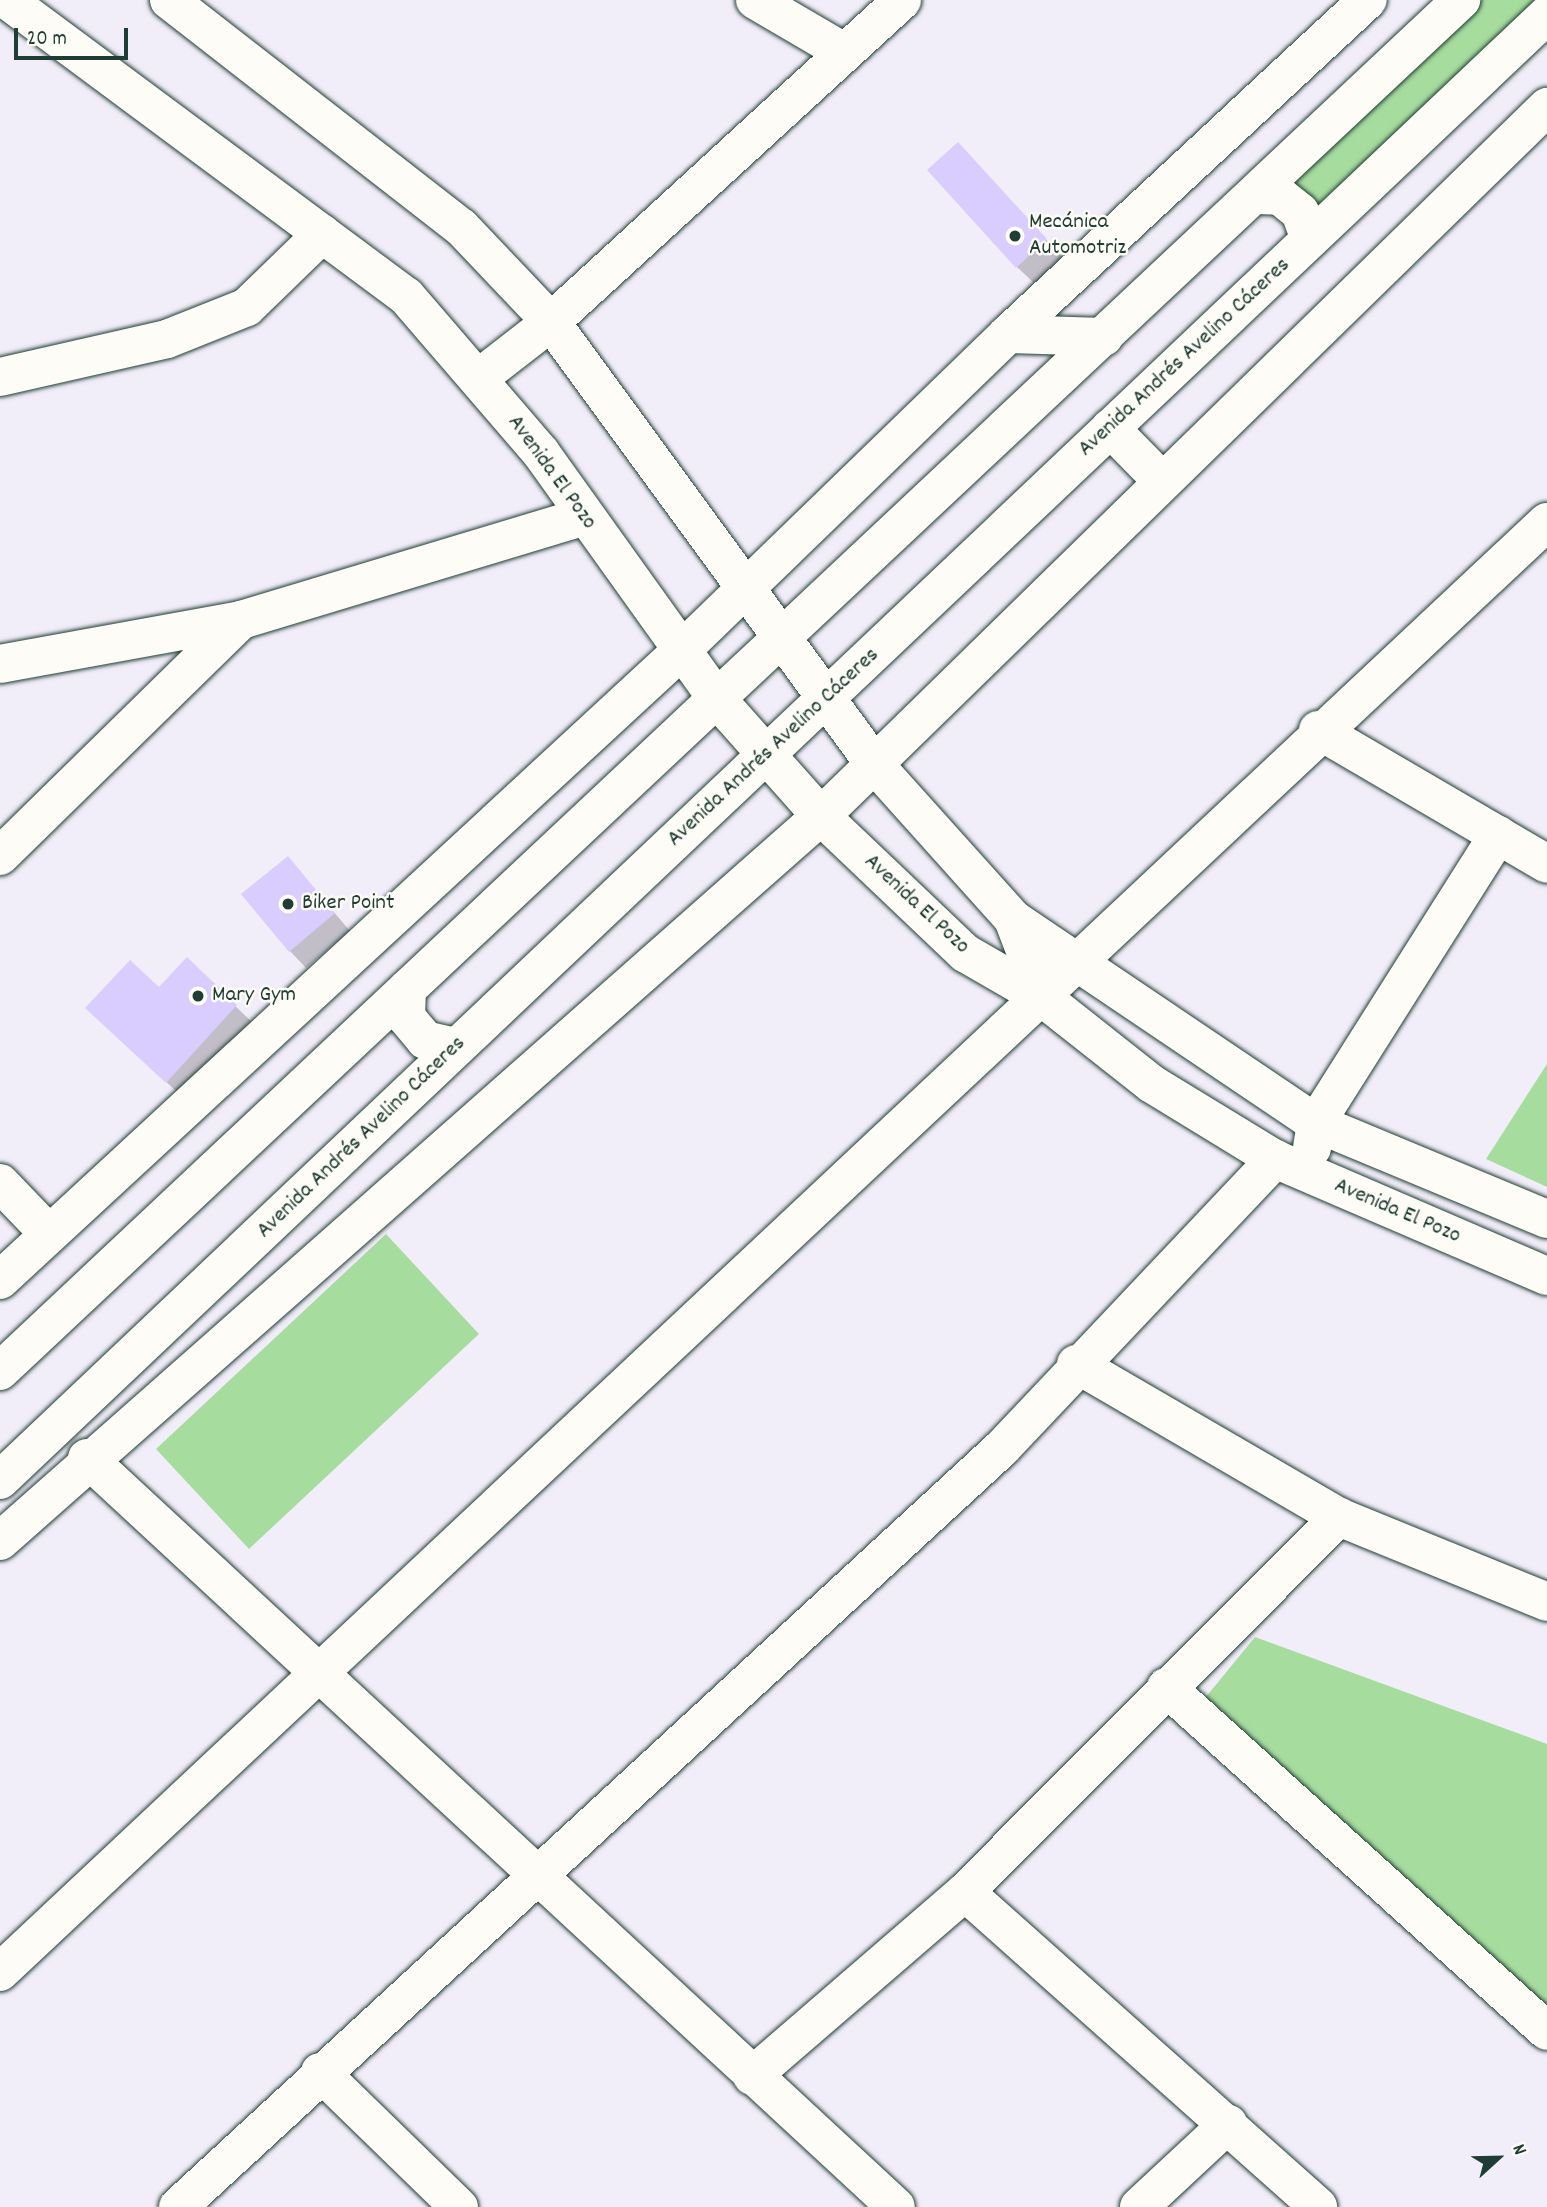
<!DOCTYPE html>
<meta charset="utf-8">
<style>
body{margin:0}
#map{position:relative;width:1547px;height:2207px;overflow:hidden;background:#f2eef9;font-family:Dekko,sans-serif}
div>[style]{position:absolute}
.green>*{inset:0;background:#a7dc9f}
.shadow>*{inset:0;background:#0003}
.building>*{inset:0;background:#d9ccfe}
.roads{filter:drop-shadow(0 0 2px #1f3d34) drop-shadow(0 0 2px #1f3d34)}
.minor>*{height:38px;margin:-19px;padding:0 19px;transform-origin:19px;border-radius:19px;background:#fdfcf7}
.major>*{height:38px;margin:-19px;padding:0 19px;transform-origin:19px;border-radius:19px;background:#fdfcf7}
.dots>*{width:19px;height:19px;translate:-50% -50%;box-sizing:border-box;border:4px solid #fdfcf7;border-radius:50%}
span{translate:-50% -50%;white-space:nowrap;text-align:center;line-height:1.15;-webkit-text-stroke:5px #fdfcf7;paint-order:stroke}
.poi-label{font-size:23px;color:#1f3d34}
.left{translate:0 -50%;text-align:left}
.street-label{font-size:23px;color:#1f3d34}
.north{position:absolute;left:1463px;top:2123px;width:70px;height:70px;-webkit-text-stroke:5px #fdfcf7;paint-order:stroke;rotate:68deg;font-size:19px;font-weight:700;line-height:28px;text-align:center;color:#1f3d34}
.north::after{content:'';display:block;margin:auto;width:24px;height:32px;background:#1f3d34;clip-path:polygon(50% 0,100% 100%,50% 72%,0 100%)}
.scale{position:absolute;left:14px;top:28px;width:114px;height:32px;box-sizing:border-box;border:4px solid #1f3d34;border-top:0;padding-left:9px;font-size:21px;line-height:24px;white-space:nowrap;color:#1f3d34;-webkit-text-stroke:5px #fdfcf7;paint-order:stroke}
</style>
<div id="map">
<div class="green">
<i style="clip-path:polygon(1481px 0,1541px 0,1328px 205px,1313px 204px,1296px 188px,1298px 174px)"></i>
<i style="clip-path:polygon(1547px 1064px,1547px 1187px,1486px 1159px)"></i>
<i style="clip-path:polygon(386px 1234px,479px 1334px,249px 1549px,156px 1449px)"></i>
<i style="clip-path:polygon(1255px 1637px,1547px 1744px,1547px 2018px,1205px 1698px)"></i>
</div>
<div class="shadow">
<i style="clip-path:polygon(974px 161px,1062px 257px,1034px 283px,1017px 267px)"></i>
<i style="clip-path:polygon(288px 858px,350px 931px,306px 968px,290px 951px)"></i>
<i style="clip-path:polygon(187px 960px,253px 1023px,192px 1106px,113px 1032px,171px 1001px)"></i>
</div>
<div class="building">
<i style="clip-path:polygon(958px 142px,1047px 239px,1016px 268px,927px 170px)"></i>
<i style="clip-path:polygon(288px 856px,335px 913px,289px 952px,241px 894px)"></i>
<i style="clip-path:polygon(187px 957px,237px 1005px,166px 1083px,85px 1008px,130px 960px,159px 987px)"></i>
</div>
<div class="roads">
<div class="minor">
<i style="left:7px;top:0;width:497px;rotate:36.6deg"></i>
<i style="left:406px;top:296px;width:207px;rotate:49.3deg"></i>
<i style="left:541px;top:453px;width:302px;rotate:54.4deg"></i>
<i style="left:717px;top:699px;width:157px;rotate:48.4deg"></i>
<i style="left:821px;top:816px;width:199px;rotate:43.6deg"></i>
<i style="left:965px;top:953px;width:90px;rotate:30deg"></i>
<i style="left:1043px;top:998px;width:139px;rotate:38.3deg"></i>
<i style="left:1152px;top:1084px;width:144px;rotate:31.4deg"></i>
<i style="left:1275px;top:1159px;width:296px;rotate:23.3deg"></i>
<i style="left:169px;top:0;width:370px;rotate:37.9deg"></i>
<i style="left:461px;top:227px;width:131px;rotate:46.5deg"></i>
<i style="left:551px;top:322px;width:549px;rotate:53.82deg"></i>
<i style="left:875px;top:765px;width:207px;rotate:48.1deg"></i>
<i style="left:1013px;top:919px;width:85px;rotate:69.2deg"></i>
<i style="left:755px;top:0;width:103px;rotate:30.3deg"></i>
<i style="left:0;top:377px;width:171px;rotate:-12.8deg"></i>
<i style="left:167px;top:339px;width:86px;rotate:-21.8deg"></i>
<i style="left:247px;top:307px;width:105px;rotate:-44.2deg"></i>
<i style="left:480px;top:377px;width:90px;rotate:-37.8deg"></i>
<i style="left:551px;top:322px;width:476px;rotate:-42.5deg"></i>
<i style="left:0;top:664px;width:245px;rotate:-10.3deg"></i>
<i style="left:241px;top:620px;width:356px;rotate:-16.8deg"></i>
<i style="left:1318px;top:730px;width:265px;rotate:30.3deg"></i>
<i style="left:0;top:856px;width:337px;rotate:-44.4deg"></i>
<i style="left:1013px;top:919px;width:365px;rotate:34deg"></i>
<i style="left:1316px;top:1123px;width:250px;rotate:22.6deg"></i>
<i style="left:1312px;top:1148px;width:25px;rotate:-81deg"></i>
<i style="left:1316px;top:1123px;width:341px;rotate:-57.7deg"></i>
<i style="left:0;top:1183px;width:71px;rotate:46.1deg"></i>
<i style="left:0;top:1280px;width:927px;rotate:-42.73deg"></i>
<i style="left:681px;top:651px;width:455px;rotate:-44.1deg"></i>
<i style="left:1008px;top:334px;width:491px;rotate:-42.9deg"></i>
<i style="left:1076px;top:1364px;width:304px;rotate:30.2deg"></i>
<i style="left:1339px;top:1517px;width:225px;rotate:22.2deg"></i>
<i style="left:87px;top:1458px;width:1102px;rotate:42.79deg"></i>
<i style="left:0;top:1541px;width:1095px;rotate:-41.45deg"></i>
<i style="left:821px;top:816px;width:1015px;rotate:-44.32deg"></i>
<i style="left:1166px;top:1687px;width:513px;rotate:42.08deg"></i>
<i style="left:965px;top:1892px;width:473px;rotate:41.7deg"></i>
<i style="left:0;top:1972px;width:2120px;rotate:-43.15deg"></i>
<i style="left:320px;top:2072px;width:194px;rotate:44.2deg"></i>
<i style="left:752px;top:2076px;width:281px;rotate:-40.8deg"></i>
<i style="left:965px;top:1892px;width:530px;rotate:-45.08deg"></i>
<i style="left:178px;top:2207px;width:1120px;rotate:-42.65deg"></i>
<i style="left:1002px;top:1448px;width:398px;rotate:-46.6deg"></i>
<i style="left:1139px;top:2207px;width:122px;rotate:-43deg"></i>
</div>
<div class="major">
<i style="left:1256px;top:195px;width:24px;rotate:2deg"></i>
<i style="left:1280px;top:196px;width:26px;rotate:39deg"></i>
<i style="left:1300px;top:212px;width:29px;rotate:70deg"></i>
<i style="left:1008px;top:334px;width:96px;rotate:1.8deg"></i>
<i style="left:1110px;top:428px;width:74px;rotate:45.5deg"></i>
<i style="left:407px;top:989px;width:28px;rotate:92deg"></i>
<i style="left:406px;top:1017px;width:30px;rotate:50deg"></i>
<i style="left:425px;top:1040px;width:32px;rotate:13deg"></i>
<i style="left:0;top:1371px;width:2004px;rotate:-43.18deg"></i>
<i style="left:0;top:1480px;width:2131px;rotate:-43.44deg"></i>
</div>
</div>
<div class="dots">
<i style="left:1015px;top:236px;background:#1f3d34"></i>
<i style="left:288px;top:904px;background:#1f3d34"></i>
<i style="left:198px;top:996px;background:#1f3d34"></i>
</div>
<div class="poi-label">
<span class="left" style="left:1029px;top:236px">Mecánica<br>Automotriz</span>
<span class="left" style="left:302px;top:904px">Biker Point</span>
<span class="left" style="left:212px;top:996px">Mary Gym</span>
</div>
<div class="street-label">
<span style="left:1185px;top:358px;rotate:-43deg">Avenida Andrés Avelino Cáceres</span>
<span style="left:551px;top:473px;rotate:54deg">Avenida El Pozo</span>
<span style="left:774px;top:748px;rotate:-43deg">Avenida Andrés Avelino Cáceres</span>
<span style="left:916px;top:905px;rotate:43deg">Avenida El Pozo</span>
<span style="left:362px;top:1138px;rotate:-44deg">Avenida Andrés Avelino Cáceres</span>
<span style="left:1397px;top:1212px;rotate:23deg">Avenida El Pozo</span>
</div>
<div class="north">N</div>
<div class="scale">20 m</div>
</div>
